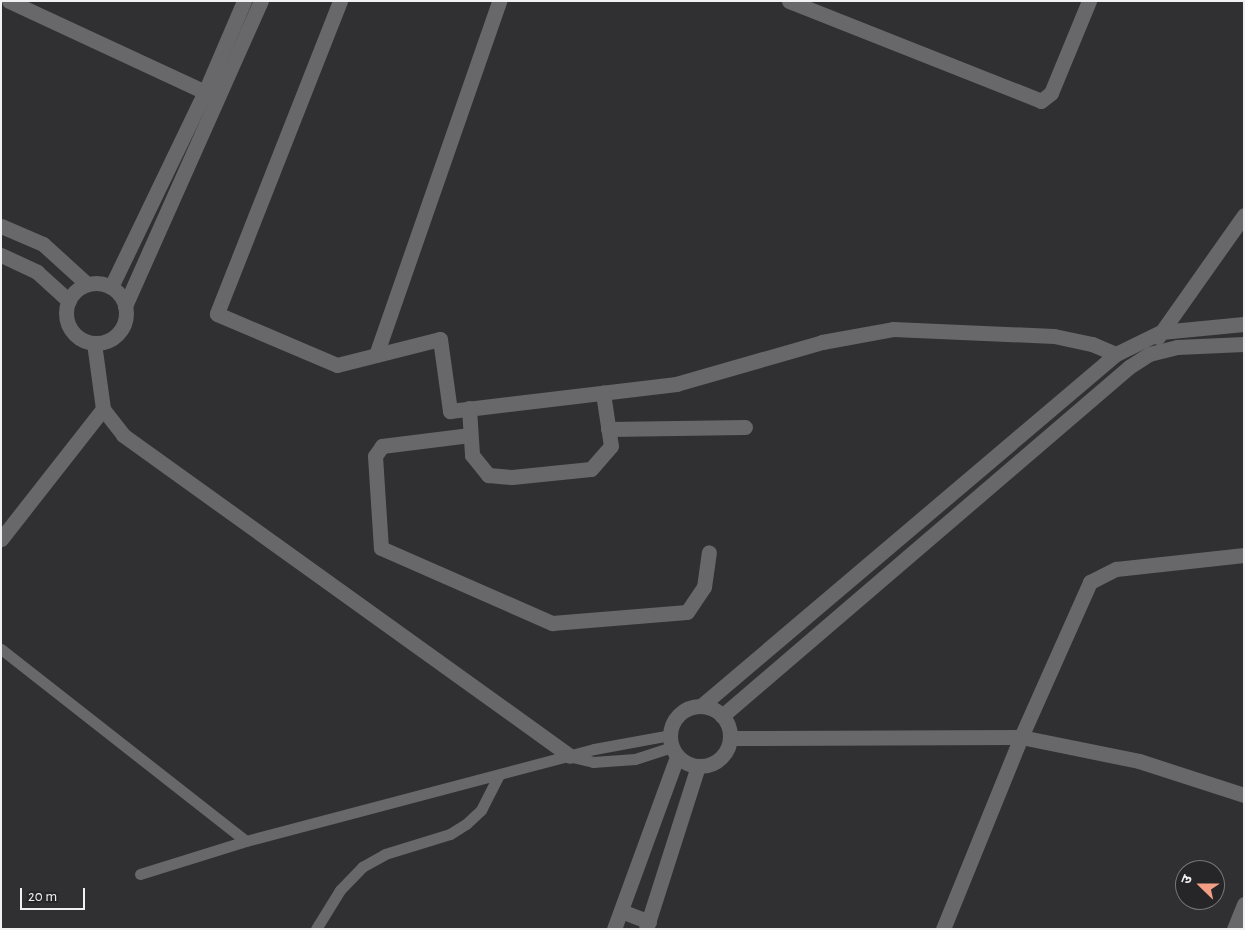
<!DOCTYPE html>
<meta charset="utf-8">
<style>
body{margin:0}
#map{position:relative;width:1245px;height:930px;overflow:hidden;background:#302f32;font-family:"Alegreya Sans","Noto Sans Devanagari",sans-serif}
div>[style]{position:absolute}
.service>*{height:11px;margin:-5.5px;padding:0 5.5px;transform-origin:5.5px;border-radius:5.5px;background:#68676a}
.minor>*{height:15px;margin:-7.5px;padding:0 7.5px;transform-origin:7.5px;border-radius:7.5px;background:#68676a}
.minor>.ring{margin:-7.5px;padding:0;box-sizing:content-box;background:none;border:15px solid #68676a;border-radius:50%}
span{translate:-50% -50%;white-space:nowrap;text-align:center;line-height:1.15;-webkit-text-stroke:4px #262528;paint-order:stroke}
.frame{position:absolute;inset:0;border:2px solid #f1f0f2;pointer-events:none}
.north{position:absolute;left:1175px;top:860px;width:50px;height:50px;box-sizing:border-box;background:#262528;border:1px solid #777679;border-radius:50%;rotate:292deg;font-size:14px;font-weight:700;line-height:20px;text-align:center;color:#f1f0f2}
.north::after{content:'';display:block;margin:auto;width:18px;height:22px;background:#f39f85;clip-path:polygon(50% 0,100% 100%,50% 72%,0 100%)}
.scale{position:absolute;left:20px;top:888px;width:65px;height:22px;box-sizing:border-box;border:2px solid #f1f0f2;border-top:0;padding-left:6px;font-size:15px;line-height:18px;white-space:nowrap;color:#f1f0f2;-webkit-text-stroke:4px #262528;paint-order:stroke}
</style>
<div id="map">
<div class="service">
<i style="left:1px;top:649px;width:311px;rotate:38.1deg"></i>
<i style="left:572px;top:757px;width:22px;rotate:13deg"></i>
<i style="left:593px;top:762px;width:42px;rotate:-4.1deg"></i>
<i style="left:635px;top:759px;width:38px;rotate:-18deg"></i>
<i style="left:140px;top:874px;width:111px;rotate:-17.3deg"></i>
<i style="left:246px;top:841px;width:360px;rotate:-14.8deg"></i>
<i style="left:594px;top:749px;width:77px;rotate:-10.4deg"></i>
<i style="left:316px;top:929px;width:46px;rotate:-58.4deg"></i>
<i style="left:340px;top:890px;width:32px;rotate:-46deg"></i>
<i style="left:362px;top:867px;width:26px;rotate:-29deg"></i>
<i style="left:385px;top:854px;width:68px;rotate:-17.1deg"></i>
<i style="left:450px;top:834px;width:19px;rotate:-32deg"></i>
<i style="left:466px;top:824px;width:21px;rotate:-43deg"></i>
<i style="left:481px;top:810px;width:39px;rotate:-63deg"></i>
</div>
<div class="minor">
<i style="left:9px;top:1px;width:226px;rotate:24.9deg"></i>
<i style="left:340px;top:1px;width:336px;rotate:111.5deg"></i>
<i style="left:217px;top:314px;width:130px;rotate:23deg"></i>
<i style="left:337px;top:365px;width:106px;rotate:-14.2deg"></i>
<i style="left:440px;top:339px;width:73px;rotate:82.1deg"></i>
<i style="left:450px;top:411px;width:228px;rotate:-6.8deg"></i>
<i style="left:676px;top:384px;width:152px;rotate:-16deg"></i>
<i style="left:822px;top:342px;width:72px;rotate:-10.4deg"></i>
<i style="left:893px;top:329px;width:161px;rotate:2.5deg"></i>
<i style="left:1054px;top:336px;width:39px;rotate:12deg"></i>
<i style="left:1092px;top:344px;width:26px;rotate:23deg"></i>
<i style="left:789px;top:1px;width:271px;rotate:21.6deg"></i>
<i style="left:1041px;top:101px;width:13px;rotate:-39deg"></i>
<i style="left:1051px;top:93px;width:100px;rotate:-67.6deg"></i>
<i style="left:1px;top:226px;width:46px;rotate:23.2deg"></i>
<i style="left:43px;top:244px;width:59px;rotate:42.3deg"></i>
<i style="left:1px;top:255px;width:40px;rotate:25deg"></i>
<i style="left:37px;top:272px;width:43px;rotate:42.2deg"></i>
<i class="ring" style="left:66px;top:283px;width:45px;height:45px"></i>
<i style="left:111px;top:287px;width:216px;rotate:-64.3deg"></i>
<i style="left:205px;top:92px;width:99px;rotate:-66.8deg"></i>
<i style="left:125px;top:306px;width:334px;rotate:-66deg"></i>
<i style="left:1158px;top:337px;width:149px;rotate:-54.8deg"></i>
<i style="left:94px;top:343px;width:67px;rotate:82.2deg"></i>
<i style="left:103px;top:409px;width:33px;rotate:52deg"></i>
<i style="left:123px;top:435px;width:550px;rotate:35.68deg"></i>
<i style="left:376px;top:355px;width:375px;rotate:-70.8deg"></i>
<i style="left:469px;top:408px;width:47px;rotate:86.3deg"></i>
<i style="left:472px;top:455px;width:26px;rotate:51deg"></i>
<i style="left:488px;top:475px;width:24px;rotate:5deg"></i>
<i style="left:512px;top:477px;width:79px;rotate:-5.8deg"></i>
<i style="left:591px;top:469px;width:30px;rotate:-49deg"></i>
<i style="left:611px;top:446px;width:54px;rotate:-98.6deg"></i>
<i style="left:608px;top:429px;width:137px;rotate:-0.8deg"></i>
<i style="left:470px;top:435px;width:89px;rotate:172.9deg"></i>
<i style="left:382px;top:446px;width:12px;rotate:125deg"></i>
<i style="left:375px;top:456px;width:92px;rotate:86.3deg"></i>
<i style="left:381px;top:548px;width:187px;rotate:23.7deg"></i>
<i style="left:552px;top:623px;width:135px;rotate:-4.7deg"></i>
<i style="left:687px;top:612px;width:30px;rotate:-56deg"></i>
<i style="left:704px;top:587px;width:35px;rotate:-82deg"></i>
<i style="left:1px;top:539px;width:165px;rotate:-51.9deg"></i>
<i style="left:701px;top:706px;width:544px;rotate:-40.3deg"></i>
<i style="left:1116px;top:354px;width:50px;rotate:-26.1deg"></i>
<i style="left:1161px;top:332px;width:83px;rotate:-5.5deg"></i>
<i class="ring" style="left:670px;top:706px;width:45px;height:45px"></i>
<i style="left:722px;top:716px;width:536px;rotate:-40.61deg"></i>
<i style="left:1129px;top:367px;width:24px;rotate:-33deg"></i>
<i style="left:1149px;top:354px;width:29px;rotate:-14deg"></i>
<i style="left:1177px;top:347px;width:67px;rotate:-2.6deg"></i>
<i style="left:730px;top:738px;width:291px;rotate:-0.2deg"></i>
<i style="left:1021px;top:737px;width:120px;rotate:11.5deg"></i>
<i style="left:1139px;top:761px;width:110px;rotate:17.9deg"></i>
<i style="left:621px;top:911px;width:30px;rotate:21deg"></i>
<i style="left:614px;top:929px;width:183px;rotate:-69.9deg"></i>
<i style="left:646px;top:929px;width:171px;rotate:-72.3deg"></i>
<i style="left:943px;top:929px;width:207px;rotate:-67.9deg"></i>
<i style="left:1021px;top:737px;width:170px;rotate:-66deg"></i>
<i style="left:1090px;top:582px;width:29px;rotate:-27deg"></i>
<i style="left:1116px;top:569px;width:129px;rotate:-6.2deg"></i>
<i style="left:1234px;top:929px;width:27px;rotate:-68deg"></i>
</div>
<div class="frame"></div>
<div class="north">उ</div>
<div class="scale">20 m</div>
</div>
